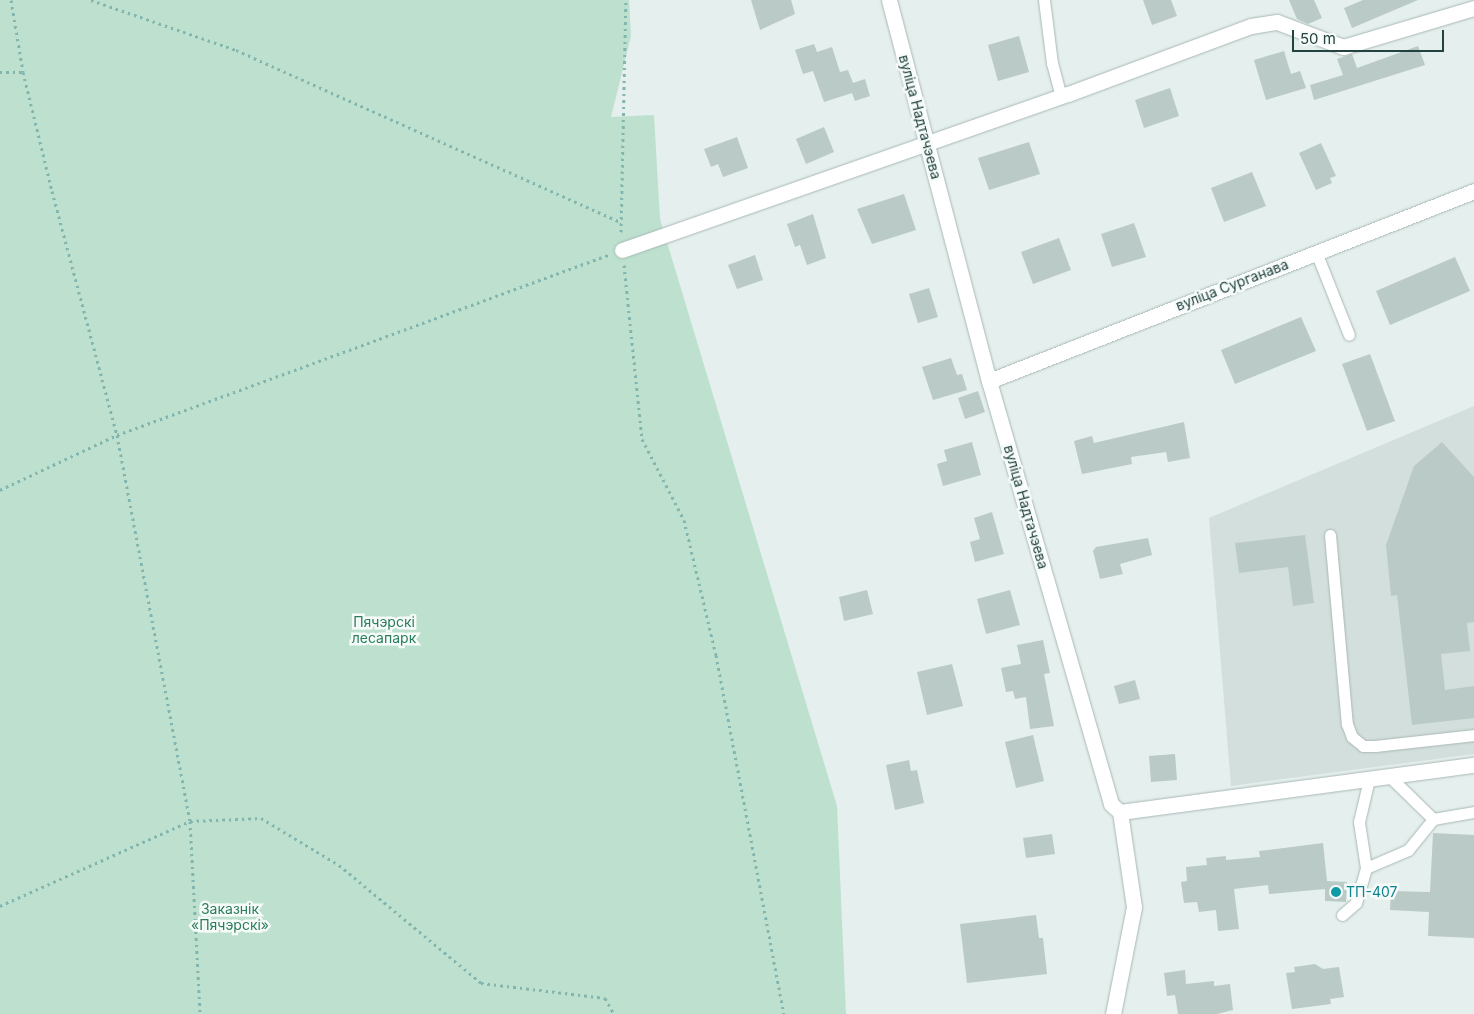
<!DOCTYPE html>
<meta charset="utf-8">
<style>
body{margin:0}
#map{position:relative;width:1474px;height:1014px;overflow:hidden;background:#e5efed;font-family:Inter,sans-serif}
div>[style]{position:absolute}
.built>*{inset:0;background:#d3dfdc}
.green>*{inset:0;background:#bde1ce}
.building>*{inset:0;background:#bacac6}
.path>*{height:3px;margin-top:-1.5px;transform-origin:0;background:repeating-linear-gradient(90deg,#83b5af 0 2.5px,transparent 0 6.5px)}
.roads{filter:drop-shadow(0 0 1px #a7b8b6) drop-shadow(0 0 1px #a7b8b6)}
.lane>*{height:11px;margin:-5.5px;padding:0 5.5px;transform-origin:5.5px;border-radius:5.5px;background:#fff}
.street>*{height:15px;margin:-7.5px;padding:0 7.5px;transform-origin:7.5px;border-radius:7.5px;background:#fff}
.dots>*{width:14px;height:14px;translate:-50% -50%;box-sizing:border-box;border:2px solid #f6fbf9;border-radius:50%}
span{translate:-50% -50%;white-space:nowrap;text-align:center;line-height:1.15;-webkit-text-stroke:5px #f6fbf9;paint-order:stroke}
.street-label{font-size:14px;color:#224340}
.park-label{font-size:14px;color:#297d5a}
.culture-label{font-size:14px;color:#0d838f}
.left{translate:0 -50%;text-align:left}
.scale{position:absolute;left:1292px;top:30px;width:152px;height:22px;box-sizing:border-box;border:2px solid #224340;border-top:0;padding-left:6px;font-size:15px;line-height:18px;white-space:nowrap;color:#224340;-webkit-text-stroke:4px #f6fbf9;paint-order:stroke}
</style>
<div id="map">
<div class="built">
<i style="clip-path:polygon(1474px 406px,1474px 754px,1231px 786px,1209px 518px)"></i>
</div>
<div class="green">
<i style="clip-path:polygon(0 0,629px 0,631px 36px,611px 117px,654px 115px,660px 219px,837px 806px,846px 1014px,0 1014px)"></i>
</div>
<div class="building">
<i style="clip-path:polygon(751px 0,791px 0,795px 14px,760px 30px)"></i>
<i style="clip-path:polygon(1143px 0,1171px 0,1177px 16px,1152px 25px)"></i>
<i style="clip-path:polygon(1289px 0,1314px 0,1322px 18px,1308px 24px,1297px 19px)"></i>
<i style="clip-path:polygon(1363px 0,1418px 0,1352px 28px,1344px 8px)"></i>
<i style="clip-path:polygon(1019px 36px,1029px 72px,998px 81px,988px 45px)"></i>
<i style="clip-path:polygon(814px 44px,817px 52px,832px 47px,840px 72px,848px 70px,853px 83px,865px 79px,870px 96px,855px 101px,852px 93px,824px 102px,813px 71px,803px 74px,795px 50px)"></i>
<i style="clip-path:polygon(1418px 46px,1425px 65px,1314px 100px,1310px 85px,1343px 75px,1337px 59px,1352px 54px,1357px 68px)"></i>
<i style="clip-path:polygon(1284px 51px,1291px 74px,1300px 71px,1306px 88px,1266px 100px,1254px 60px)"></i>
<i style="clip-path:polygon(1170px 88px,1179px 116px,1144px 128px,1135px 100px)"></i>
<i style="clip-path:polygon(824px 127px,834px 152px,806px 164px,796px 139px)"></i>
<i style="clip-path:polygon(737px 137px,748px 168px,723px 177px,718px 164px,711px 167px,704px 149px)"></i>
<i style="clip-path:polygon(1029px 142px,1040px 174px,989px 190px,978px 158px)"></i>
<i style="clip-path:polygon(1321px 143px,1336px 176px,1330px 178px,1332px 183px,1316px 190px,1299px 153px)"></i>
<i style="clip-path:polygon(1252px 172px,1266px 206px,1224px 222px,1211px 188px)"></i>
<i style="clip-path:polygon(904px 194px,916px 230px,872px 244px,857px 209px)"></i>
<i style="clip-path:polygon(813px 214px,826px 258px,807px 265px,800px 245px,795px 247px,787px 224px)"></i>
<i style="clip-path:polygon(1134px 223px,1146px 257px,1112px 267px,1101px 234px)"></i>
<i style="clip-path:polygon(1059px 238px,1071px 270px,1033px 284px,1021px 252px)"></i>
<i style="clip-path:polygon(755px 255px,763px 280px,737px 289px,728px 265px)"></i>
<i style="clip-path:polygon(1455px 257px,1470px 291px,1390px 325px,1376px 291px)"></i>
<i style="clip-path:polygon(929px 288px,938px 317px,918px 323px,909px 294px)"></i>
<i style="clip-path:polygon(1301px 317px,1316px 351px,1235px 384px,1221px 350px)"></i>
<i style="clip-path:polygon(1370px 354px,1395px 421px,1367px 431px,1342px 364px)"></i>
<i style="clip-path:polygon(951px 358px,957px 375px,962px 374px,967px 390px,933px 400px,922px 367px)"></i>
<i style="clip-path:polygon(978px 391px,985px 412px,965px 419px,958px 398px)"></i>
<i style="clip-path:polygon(1184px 422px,1190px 458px,1168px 462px,1166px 452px,1131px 457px,1132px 464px,1082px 474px,1074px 441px,1092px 436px,1094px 443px)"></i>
<i style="clip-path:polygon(972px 442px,981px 475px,943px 486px,937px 464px,947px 461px,944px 450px)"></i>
<i style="clip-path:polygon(1442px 442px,1474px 477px,1474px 622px,1467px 623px,1470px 651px,1441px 654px,1445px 690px,1474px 686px,1474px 718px,1412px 725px,1397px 595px,1391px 596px,1386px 545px,1414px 466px)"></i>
<i style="clip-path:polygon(992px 512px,1004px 554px,975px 562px,970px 542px,980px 539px,974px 518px)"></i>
<i style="clip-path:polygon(1305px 535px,1314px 603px,1293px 606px,1288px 567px,1239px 573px,1235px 543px)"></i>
<i style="clip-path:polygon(1148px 538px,1152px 555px,1120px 564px,1123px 574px,1100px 579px,1093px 551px,1096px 547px)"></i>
<i style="clip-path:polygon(867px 590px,873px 614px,844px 621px,839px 597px)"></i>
<i style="clip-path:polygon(1010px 590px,1020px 625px,986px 634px,977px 599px)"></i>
<i style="clip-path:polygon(1043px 640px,1050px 673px,1044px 674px,1054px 726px,1030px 729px,1026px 697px,1015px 699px,1013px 691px,1006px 692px,1001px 668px,1021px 664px,1017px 645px)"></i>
<i style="clip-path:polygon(952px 664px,963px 706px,927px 715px,917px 672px)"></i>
<i style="clip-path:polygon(1135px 680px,1140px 699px,1119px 704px,1114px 686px)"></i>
<i style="clip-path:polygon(1033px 735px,1044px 781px,1016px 788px,1005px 742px)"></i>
<i style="clip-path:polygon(1175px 754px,1177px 780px,1151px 782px,1149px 756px)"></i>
<i style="clip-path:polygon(909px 760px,911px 771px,917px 770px,924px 803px,895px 810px,886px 765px)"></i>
<i style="clip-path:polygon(1433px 833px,1474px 835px,1474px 938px,1428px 936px,1429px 912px,1390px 910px,1391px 891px,1430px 892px)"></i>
<i style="clip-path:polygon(1052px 834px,1055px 854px,1026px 858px,1023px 838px)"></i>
<i style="clip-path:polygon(1323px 843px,1327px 881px,1347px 882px,1346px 902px,1325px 901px,1325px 889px,1269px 894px,1268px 885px,1234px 889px,1239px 929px,1218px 931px,1216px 910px,1199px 912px,1197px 902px,1184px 903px,1181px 882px,1187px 881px,1186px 867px,1207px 865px,1206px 858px,1226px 856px,1226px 860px,1260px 857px,1259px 851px)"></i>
<i style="clip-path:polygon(1036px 915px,1039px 938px,1043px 938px,1047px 974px,967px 983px,960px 924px)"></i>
<i style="clip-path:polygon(1315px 964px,1323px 969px,1339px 967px,1344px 997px,1330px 999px,1331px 1004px,1292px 1009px,1286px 973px,1295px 972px,1294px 967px)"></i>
<i style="clip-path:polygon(1185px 970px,1186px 984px,1214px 981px,1214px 986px,1230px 984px,1233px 1010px,1217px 1014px,1178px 1014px,1175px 995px,1167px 996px,1164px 973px)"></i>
</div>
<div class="path">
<i style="left:11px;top:0;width:73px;rotate:80.5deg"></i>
<i style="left:23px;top:72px;width:122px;rotate:76.3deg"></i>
<i style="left:52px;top:191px;width:253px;rotate:75.1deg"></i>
<i style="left:117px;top:435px;width:393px;rotate:79.3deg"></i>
<i style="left:190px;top:821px;width:193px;rotate:87deg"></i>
<i style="left:91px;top:0;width:153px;rotate:19deg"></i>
<i style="left:236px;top:50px;width:422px;rotate:24.1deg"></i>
<i style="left:0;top:72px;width:23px"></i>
<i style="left:621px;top:232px;width:232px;rotate:-88.8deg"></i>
<i style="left:624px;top:265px;width:175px;rotate:84.1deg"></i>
<i style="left:642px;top:439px;width:91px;rotate:62.6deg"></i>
<i style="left:684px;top:520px;width:139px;rotate:76.7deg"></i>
<i style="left:716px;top:655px;width:365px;rotate:79.3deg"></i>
<i style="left:0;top:490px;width:129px;rotate:-25.2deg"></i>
<i style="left:117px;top:435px;width:523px;rotate:-20.13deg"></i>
<i style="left:0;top:906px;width:208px;rotate:-24.1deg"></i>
<i style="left:190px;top:821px;width:71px;rotate:-2.4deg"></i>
<i style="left:261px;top:818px;width:91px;rotate:31.1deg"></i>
<i style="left:339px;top:865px;width:185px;rotate:39.7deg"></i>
<i style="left:481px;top:983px;width:125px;rotate:6.9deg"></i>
<i style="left:605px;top:998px;width:18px;rotate:61deg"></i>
</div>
<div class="roads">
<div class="lane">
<i style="left:1044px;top:0;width:64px;rotate:82.8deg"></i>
<i style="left:1052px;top:63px;width:34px;rotate:75deg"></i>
<i style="left:1316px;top:252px;width:89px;rotate:68.3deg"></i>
<i style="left:1330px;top:535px;width:190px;rotate:84.9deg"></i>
<i style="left:1347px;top:724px;width:14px;rotate:69deg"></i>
<i style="left:1352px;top:737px;width:14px;rotate:39deg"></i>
<i style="left:1363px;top:746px;width:12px"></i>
<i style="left:1375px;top:746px;width:100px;rotate:-6.3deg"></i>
<i style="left:1389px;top:776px;width:62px;rotate:44.3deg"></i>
<i style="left:1366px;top:868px;width:46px;rotate:-23.2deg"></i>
<i style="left:1408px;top:850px;width:40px;rotate:-51deg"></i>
<i style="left:1433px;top:819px;width:42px;rotate:-9.7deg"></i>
<i style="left:1342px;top:915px;width:18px;rotate:-41deg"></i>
<i style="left:1356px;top:903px;width:36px;rotate:-74deg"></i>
<i style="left:1366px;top:868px;width:47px;rotate:-98.7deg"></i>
<i style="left:1359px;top:822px;width:44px;rotate:-76.9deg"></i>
</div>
<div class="street">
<i style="left:889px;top:0;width:394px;rotate:75.3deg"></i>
<i style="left:989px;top:381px;width:440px;rotate:73.9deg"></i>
<i style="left:1111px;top:804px;width:12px;rotate:42deg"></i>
<i style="left:1120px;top:812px;width:96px;rotate:81.6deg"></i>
<i style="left:1134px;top:907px;width:109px;rotate:101.1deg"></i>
<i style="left:622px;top:250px;width:472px;rotate:-19.3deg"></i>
<i style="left:1068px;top:94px;width:195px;rotate:-20.4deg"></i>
<i style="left:1251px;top:26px;width:26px;rotate:-9deg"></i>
<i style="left:1277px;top:22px;width:71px;rotate:20.7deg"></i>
<i style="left:1343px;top:47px;width:137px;rotate:-16.6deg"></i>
<i style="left:989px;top:381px;width:521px;rotate:-21.39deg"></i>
<i style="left:1120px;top:812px;width:357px;rotate:-7.6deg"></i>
</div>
</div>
<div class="dots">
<i style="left:1336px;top:892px;background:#0f9aa8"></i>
</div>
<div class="street-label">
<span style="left:920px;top:117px;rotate:75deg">вуліца Надтачэева</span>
<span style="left:1232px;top:285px;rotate:-21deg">вуліца Сурганава</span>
<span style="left:1026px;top:507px;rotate:74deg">вуліца Надтачэева</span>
</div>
<div class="park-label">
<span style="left:384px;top:630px">Пячэрскі<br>лесапарк</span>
<span style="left:230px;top:917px">Заказнік<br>«Пячэрскі»</span>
</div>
<div class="culture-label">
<span class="left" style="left:1346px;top:892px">ТП-407</span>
</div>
<div class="scale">50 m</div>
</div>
